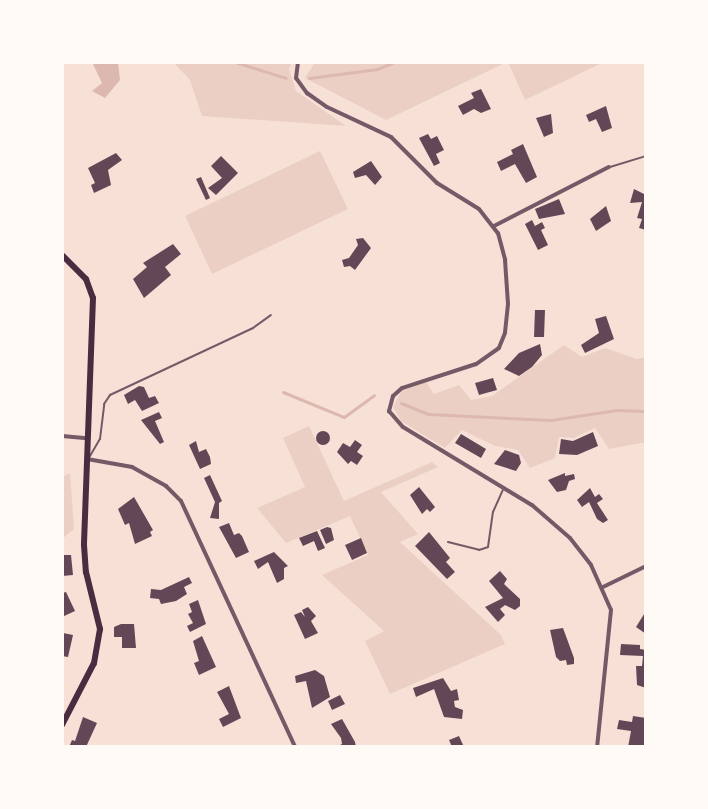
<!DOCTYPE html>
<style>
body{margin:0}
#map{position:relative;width:708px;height:809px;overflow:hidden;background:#f7e1d7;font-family:"Roboto Serif",serif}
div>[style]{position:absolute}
.green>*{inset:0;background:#ebcfc5}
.water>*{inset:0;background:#dcb8b0}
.stream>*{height:3px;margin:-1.5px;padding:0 1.5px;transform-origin:1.5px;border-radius:1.5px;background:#dcb8b0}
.building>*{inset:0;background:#644757}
.round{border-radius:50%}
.service>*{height:2px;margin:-1px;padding:0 1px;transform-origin:1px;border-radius:1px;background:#755966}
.minor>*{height:4px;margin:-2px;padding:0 2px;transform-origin:2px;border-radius:2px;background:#755966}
.secondary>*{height:6px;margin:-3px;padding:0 3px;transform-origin:3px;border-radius:3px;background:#4a2c40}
span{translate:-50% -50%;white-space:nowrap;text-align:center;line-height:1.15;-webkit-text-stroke:6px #fffaf5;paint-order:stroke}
.frame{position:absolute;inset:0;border:64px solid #fffaf5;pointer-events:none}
</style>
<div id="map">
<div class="green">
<i style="clip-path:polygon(173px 62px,292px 62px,289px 69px,296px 91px,346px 126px,202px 116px,190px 80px)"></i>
<i style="clip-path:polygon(315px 62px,507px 62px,386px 120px,305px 78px)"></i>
<i style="clip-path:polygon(508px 62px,604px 62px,525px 100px)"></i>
<i style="clip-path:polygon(320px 151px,348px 209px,212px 274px,185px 216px)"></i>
<i style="clip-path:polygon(564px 345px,582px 357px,605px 348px,637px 359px,646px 357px,646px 442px,609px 449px,595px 428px,574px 438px,559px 437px,555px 458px,530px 468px,518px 450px,495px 446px,462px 430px,445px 448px,401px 421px,393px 407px,402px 390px,426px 382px,434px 394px,459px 385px,471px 400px,492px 396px)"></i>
<i style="clip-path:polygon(309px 426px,344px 501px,432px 462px,438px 467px,381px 492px,418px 534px,400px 542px,501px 635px,505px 644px,390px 694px,365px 641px,384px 631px,322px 575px,368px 555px,350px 516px,286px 543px,257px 508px,305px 487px,283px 438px)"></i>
<i style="clip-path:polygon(70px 473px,74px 529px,62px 539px,62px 477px)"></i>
</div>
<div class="water">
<i style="clip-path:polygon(92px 62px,118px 62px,120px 80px,105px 98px,92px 91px,102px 83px)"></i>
</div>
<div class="stream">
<i style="left:235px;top:62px;width:53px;rotate:17.4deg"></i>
<i style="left:309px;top:78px;width:69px;rotate:-7.5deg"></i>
<i style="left:377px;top:69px;width:18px;rotate:-22deg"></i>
<i style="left:283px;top:392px;width:66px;rotate:22.3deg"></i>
<i style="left:344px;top:417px;width:37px;rotate:-36deg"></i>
<i style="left:401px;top:403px;width:29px;rotate:22deg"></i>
<i style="left:428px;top:414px;width:123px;rotate:2.8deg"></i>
<i style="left:551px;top:420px;width:66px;rotate:-8.7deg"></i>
<i style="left:616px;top:410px;width:30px;rotate:2deg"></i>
</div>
<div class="building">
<i style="clip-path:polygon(481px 89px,491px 109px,481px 113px,474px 109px,463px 115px,458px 106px,474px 98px,471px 93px)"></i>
<i style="clip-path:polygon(606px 106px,612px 128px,602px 132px,596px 119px,589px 122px,586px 115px)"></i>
<i style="clip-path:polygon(551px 114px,553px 133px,544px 137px,536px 118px)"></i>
<i style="clip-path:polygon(428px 134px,431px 139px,437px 136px,444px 150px,436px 154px,440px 163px,434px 166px,419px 138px)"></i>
<i style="clip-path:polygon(523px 144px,537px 177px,526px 183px,515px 164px,501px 171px,497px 162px,513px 154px,511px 150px)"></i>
<i style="clip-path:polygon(116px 153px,122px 160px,108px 170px,111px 185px,94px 193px,91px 185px,95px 183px,88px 168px)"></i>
<i style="clip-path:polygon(221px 156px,238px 173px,216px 195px,208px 188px,222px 178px,211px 166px)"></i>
<i style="clip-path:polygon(371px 161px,382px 177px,375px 185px,366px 175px,355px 178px,353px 172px)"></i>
<i style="clip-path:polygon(201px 177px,210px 198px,206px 200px,196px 179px)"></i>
<i style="clip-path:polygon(634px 189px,646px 195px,646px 230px,639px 228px,642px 219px,637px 218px,642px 202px,630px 203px)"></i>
<i style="clip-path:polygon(559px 199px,565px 214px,539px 219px,535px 209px)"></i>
<i style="clip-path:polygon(606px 206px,611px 221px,596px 231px,590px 219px)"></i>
<i style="clip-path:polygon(532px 220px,535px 226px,542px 222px,545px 228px,541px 230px,548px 245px,538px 250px,525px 224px)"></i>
<i style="clip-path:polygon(363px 238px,371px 248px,355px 270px,350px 266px,344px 267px,342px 260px,349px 258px,358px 245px,356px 239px)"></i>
<i style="clip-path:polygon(173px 244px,181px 254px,165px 267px,171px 275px,144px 298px,133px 279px,147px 267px,143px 263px)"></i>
<i style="clip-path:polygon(535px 310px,545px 310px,544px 337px,534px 337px)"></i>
<i style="clip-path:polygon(606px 316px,614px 339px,585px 353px,581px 345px,599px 333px,595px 319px)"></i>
<i style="clip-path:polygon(540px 344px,542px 355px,532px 367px,519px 376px,504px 369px,519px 353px)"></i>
<i style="clip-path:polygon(493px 378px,497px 390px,479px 395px,475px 383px)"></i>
<i style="clip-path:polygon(139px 386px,144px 387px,149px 398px,155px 396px,159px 403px,142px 411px,135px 400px,128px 404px,124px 395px)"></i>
<i style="clip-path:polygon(159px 412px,162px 418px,155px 421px,164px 442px,160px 444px,141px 420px)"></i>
<i class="round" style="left:316px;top:431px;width:14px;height:14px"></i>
<i style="clip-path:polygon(593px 432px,598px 446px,577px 455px,559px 454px,561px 439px,573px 441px)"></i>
<i style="clip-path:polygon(461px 434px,486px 449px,481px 458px,455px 443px)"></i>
<i style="clip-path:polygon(355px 440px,362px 445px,357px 452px,363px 456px,357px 465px,351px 461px,348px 464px,337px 452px,343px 443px,350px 447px)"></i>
<i style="clip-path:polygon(196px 441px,199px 452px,206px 449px,210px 457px,211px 464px,200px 469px,189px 445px)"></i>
<i style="clip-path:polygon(505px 450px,519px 455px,521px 463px,516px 471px,494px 464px)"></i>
<i style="clip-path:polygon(565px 473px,565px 476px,574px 474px,575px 479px,569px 481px,566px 490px,557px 492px,548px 480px)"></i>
<i style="clip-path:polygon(210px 475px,222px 501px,219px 503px,219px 519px,210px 518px,215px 502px,204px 478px)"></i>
<i style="clip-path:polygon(419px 487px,435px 507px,430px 512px,427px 509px,422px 514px,410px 495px)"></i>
<i style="clip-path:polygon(590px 488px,595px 497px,599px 494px,603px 499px,597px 503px,608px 520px,603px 523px,597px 519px,589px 502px,582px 507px,577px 500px)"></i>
<i style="clip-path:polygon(134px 497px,153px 530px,150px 532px,152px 536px,135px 544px,129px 523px,125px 525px,118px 509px)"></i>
<i style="clip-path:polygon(229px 523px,234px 535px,239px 533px,242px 536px,249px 552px,236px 558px,219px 527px)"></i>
<i style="clip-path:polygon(327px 527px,331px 528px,334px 540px,326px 544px,320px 530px)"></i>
<i style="clip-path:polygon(317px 531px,325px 548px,318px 551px,314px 541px,303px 546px,299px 538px)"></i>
<i style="clip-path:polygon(429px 532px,450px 558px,446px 562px,455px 572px,447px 579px,415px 546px)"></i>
<i style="clip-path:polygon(361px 538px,367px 553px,352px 560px,345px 545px)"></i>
<i style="clip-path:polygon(274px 552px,288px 566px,284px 568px,284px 579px,277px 583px,268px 562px,258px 569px,254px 561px)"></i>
<i style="clip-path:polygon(62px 555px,71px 555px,73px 575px,62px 576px)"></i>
<i style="clip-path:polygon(500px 571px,507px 579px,504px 584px,520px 599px,520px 606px,515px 610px,505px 605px,500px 609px,505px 615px,498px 622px,485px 607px,503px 598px,489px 581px)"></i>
<i style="clip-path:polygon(189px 577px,192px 583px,184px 587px,187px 594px,176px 601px,161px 604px,159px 599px,150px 598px,151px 589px,161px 590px)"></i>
<i style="clip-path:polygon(66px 592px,75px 611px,62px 617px,62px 593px)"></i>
<i style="clip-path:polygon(198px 600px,206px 624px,190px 632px,187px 626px,193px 623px,188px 614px,192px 612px,189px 604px)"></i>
<i style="clip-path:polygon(308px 607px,316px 616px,311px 621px,318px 633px,305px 639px,294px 615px,301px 612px,305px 617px,302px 610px)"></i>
<i style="clip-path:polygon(646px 611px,646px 634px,636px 627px)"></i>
<i style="clip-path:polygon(121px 624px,134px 624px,136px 648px,122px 648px,122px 637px,114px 637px,114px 627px)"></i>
<i style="clip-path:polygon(563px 628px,574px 658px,574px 664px,567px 665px,566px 660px,560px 661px,556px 657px,550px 630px)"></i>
<i style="clip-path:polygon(63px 633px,73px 635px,68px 657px,62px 656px)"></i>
<i style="clip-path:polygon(202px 636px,216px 667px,199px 675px,194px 663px,199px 661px,193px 641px)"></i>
<i style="clip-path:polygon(621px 644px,640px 645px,640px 649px,646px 650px,646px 688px,637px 685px,636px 666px,642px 666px,643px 656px,620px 655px)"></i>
<i style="clip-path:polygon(315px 670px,324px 676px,330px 697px,312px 708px,306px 681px,296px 683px,295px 676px)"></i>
<i style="clip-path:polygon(443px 678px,451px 691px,457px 689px,459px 700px,454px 701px,455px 707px,463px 710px,462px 719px,444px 717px,434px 689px,416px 697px,413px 688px)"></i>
<i style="clip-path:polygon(229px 686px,241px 718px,223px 727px,219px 719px,229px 714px,217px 692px)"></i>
<i style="clip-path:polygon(340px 695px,345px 704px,332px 710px,328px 701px)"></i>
<i style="clip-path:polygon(633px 716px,646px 718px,645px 747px,628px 747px,631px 731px,617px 729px,619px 720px,632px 722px)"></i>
<i style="clip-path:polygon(83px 717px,97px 723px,86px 747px,69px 747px,72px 740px,75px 741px)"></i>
<i style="clip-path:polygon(342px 719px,355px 742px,356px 747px,336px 747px,342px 744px,341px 738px,331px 724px)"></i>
<i style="clip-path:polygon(459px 736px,464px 747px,452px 747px,449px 740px)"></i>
</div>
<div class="service">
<i style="left:610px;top:167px;width:38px;rotate:-17deg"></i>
<i style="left:90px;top:456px;width:20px;rotate:-60deg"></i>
<i style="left:100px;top:439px;width:35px;rotate:-83deg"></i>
<i style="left:104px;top:404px;width:11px;rotate:-56deg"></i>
<i style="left:110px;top:395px;width:158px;rotate:-25.1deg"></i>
<i style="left:253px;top:328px;width:22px;rotate:-36deg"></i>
<i style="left:448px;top:542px;width:32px;rotate:14deg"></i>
<i style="left:479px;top:550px;width:9px;rotate:-18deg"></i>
<i style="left:488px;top:547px;width:35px;rotate:-82deg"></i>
<i style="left:493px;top:512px;width:24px;rotate:-66deg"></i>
</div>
<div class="minor">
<i style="left:298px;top:62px;width:16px;rotate:97deg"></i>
<i style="left:296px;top:78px;width:19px;rotate:54deg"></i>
<i style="left:307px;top:93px;width:24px;rotate:35deg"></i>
<i style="left:327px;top:107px;width:71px;rotate:25.1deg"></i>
<i style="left:391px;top:137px;width:65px;rotate:45deg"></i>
<i style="left:437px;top:183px;width:49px;rotate:31.8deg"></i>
<i style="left:479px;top:209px;width:31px;rotate:52deg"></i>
<i style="left:498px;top:233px;width:28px;rotate:75deg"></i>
<i style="left:505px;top:260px;width:44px;rotate:86.1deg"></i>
<i style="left:508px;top:304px;width:29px;rotate:96deg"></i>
<i style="left:505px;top:333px;width:16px;rotate:112deg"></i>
<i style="left:499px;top:348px;width:28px;rotate:145deg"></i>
<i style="left:476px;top:364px;width:78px;rotate:162deg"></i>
<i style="left:402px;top:388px;width:12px;rotate:138deg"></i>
<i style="left:393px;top:396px;width:16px;rotate:105deg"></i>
<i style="left:389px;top:411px;width:21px;rotate:49deg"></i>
<i style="left:403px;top:427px;width:151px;rotate:31.2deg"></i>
<i style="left:532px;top:505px;width:50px;rotate:41deg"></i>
<i style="left:570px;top:538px;width:34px;rotate:52deg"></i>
<i style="left:591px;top:565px;width:49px;rotate:66deg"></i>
<i style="left:611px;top:610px;width:138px;rotate:95.8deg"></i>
<i style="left:494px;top:226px;width:129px;rotate:-27.2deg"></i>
<i style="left:62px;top:436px;width:25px;rotate:5deg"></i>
<i style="left:87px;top:459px;width:46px;rotate:10.1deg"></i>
<i style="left:132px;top:467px;width:39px;rotate:29deg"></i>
<i style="left:166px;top:486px;width:21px;rotate:45deg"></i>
<i style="left:181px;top:501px;width:271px;rotate:65.1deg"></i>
<i style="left:603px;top:587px;width:48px;rotate:-26deg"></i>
</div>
<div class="secondary">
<i style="left:62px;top:255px;width:34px;rotate:45deg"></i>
<i style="left:86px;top:279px;width:20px;rotate:70deg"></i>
<i style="left:93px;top:298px;width:247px;rotate:92.1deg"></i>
<i style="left:84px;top:545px;width:27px;rotate:86deg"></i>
<i style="left:86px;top:572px;width:59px;rotate:76.2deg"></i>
<i style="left:100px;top:629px;width:35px;rotate:100deg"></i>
<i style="left:94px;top:663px;width:70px;rotate:117.3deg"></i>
</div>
<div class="frame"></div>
</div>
